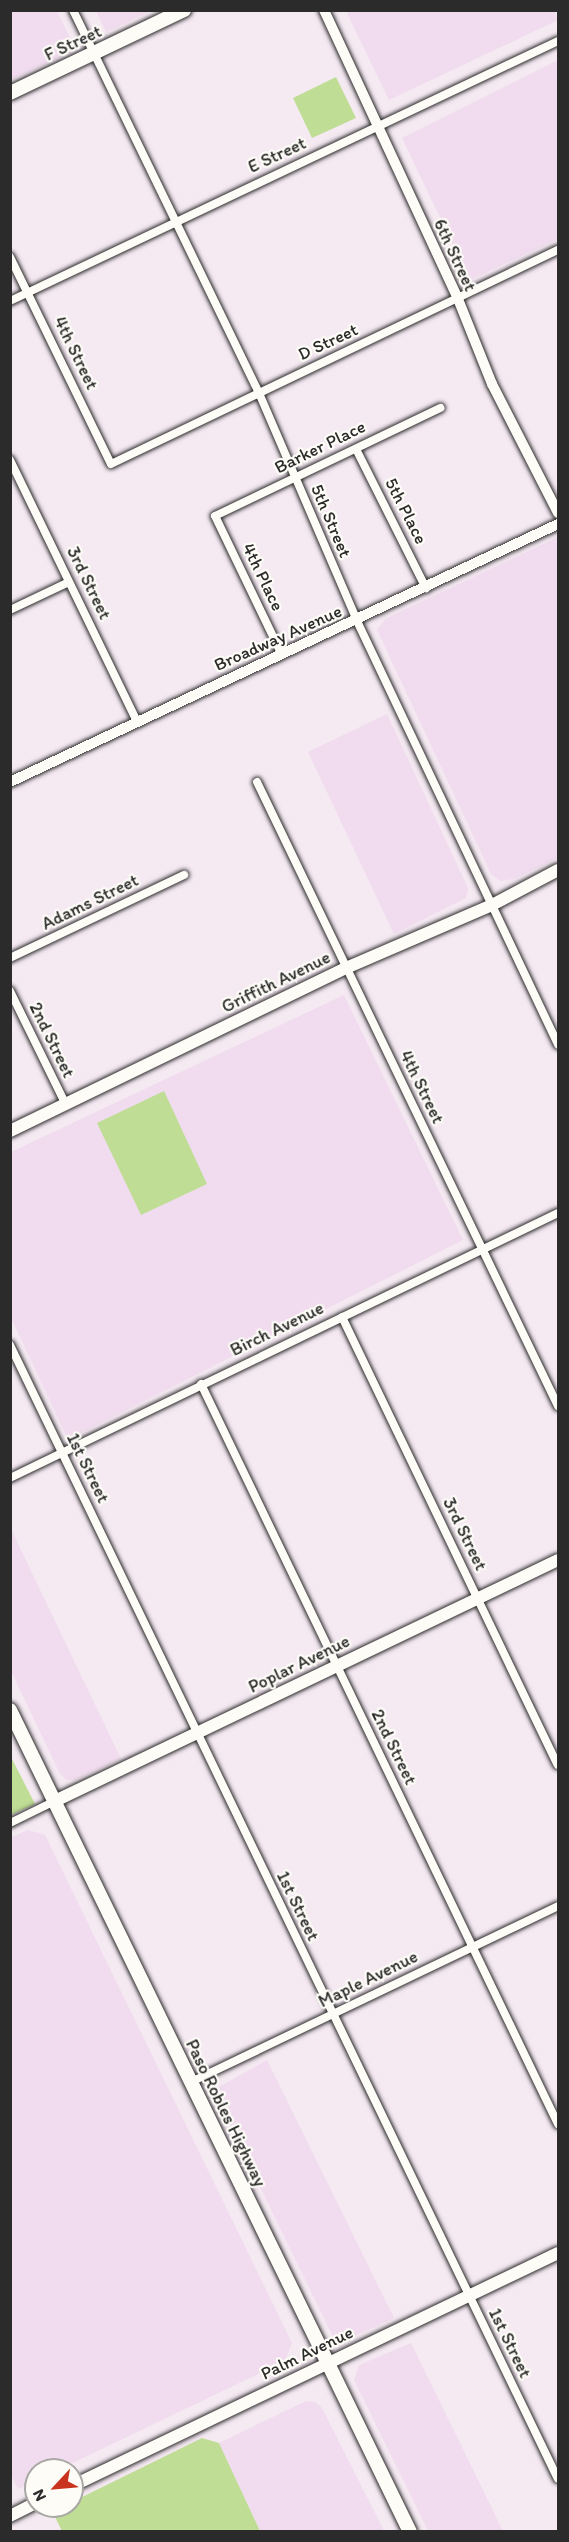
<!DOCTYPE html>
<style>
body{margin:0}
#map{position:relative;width:569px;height:2542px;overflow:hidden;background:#f5e9f2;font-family:Itim,sans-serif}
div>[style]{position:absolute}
.built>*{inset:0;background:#f0dcee}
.green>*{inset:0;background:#bfdd95}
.roads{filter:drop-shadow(0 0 2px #2b2b2b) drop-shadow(0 0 2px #2b2b2b)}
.minor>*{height:8px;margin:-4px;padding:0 4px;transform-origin:4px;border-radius:4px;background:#fdfcf7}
.tertiary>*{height:10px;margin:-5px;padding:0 5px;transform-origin:5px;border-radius:5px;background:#fdfcf7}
.secondary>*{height:12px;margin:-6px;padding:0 6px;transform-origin:6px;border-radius:6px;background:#fdfcf7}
.primary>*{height:14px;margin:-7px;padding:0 7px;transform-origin:7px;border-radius:7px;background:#fdfcf7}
.trunk>*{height:14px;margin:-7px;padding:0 7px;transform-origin:7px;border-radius:7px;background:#fdfcf7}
span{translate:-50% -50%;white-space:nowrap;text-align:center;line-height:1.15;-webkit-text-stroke:4.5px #fdfcf7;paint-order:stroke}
.street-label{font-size:18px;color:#2b2b2b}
.frame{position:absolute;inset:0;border:12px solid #2b2b2b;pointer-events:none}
.north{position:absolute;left:24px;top:2458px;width:60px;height:60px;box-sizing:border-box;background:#fdfcf7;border:2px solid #a9a8a5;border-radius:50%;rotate:244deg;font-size:16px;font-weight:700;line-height:24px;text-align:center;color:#2b2b2b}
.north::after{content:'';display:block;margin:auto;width:21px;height:27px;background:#c8321e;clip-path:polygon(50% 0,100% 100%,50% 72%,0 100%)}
</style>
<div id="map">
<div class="built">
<i style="clip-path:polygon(554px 10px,558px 20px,389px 100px,346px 11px)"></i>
<i style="clip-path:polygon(10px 11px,57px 11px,76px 50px,11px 80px)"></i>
<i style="clip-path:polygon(96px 11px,151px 11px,106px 32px)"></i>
<i style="clip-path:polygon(558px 60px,558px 239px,470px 280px,402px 138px)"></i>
<i style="clip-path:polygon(558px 537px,558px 858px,514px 879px,500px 881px,491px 874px,377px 630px,385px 619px)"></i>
<i style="clip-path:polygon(387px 714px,468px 888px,466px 898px,394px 934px,308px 752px)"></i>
<i style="clip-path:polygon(344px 995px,463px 1240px,73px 1437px,66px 1435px,11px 1318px,11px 1152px)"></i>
<i style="clip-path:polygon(11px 1529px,121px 1759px,75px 1780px,67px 1780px,60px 1774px,11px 1671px)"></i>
<i style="clip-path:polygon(28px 1830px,45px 1835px,292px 2343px,285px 2361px,58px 2470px,36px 2470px,36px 2480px,18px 2489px,10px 2473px,10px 1838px)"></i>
<i style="clip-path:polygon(267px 2060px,394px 2318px,344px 2341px,333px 2337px,221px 2107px,217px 2088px)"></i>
<i style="clip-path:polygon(411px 2343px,503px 2531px,428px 2531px,354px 2380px,359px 2365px)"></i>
<i style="clip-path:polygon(306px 2401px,315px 2402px,322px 2408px,384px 2531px,260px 2531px,219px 2443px)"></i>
</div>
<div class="green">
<i style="clip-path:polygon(336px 77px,356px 118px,312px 138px,293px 98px)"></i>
<i style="clip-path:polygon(164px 1091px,207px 1184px,141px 1215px,97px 1123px)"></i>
<i style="clip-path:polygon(10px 1755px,35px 1804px,11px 1815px,10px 1815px)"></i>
<i style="clip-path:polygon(202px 2438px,219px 2443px,260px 2531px,62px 2531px,55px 2517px,58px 2509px,72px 2506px,72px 2502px)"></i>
</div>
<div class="roads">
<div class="minor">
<i style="left:73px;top:10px;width:426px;rotate:64.1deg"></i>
<i style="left:259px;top:393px;width:248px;rotate:66.7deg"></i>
<i style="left:357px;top:621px;width:469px;rotate:64.6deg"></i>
<i style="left:10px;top:257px;width:230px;rotate:64deg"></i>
<i style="left:111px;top:464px;width:496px;rotate:-25.6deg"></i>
<i style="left:10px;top:301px;width:607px;rotate:-25.38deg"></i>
<i style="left:356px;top:449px;width:156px;rotate:63.3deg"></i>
<i style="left:10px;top:460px;width:291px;rotate:64.1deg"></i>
<i style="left:10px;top:610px;width:65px;rotate:-25.4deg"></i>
<i style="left:281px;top:653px;width:152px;rotate:-115.7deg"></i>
<i style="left:215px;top:516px;width:250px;rotate:-25.6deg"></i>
<i style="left:257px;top:782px;width:693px;rotate:64.25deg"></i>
<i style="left:10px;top:958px;width:193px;rotate:-25.5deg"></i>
<i style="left:10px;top:991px;width:125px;rotate:63.8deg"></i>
<i style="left:342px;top:1317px;width:497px;rotate:64.3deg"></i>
<i style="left:10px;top:1345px;width:1259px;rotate:64.21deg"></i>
<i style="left:201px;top:1384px;width:822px;rotate:64.25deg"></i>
<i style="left:10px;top:1478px;width:609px;rotate:-25.81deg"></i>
<i style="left:10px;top:1823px;width:50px;rotate:-26.1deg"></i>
<i style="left:191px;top:2082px;width:407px;rotate:-25.6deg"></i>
</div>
<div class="tertiary">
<i style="left:324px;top:10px;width:319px;rotate:65.1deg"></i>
<i style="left:458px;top:299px;width:92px;rotate:68.2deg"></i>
<i style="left:492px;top:384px;width:145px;rotate:62.9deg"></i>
<i style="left:10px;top:782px;width:606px;rotate:-25.21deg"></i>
</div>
<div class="secondary">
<i style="left:10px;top:1131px;width:373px;rotate:-25.9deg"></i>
<i style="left:346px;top:968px;width:159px;rotate:-23.3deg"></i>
<i style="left:492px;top:905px;width:75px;rotate:-27.9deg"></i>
<i style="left:55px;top:1801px;width:558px;rotate:-25.6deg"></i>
<i style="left:72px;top:2486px;width:539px;rotate:-25.61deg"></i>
<i style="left:10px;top:2516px;width:29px;rotate:-27deg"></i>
</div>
<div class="primary">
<i style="left:10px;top:93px;width:193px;rotate:-25.5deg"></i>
</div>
<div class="trunk">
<i style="left:10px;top:1710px;width:914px;rotate:64.05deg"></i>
</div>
</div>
<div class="street-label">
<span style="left:73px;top:43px;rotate:-25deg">F Street</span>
<span style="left:277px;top:155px;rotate:-25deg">E Street</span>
<span style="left:455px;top:255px;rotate:65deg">6th Street</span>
<span style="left:328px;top:342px;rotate:-25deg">D Street</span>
<span style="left:76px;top:353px;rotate:64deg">4th Street</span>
<span style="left:320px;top:447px;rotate:-26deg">Barker Place</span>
<span style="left:406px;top:511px;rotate:63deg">5th Place</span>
<span style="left:331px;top:521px;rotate:67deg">5th Street</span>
<span style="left:263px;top:577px;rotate:64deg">4th Place</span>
<span style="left:89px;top:583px;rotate:64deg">3rd Street</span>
<span style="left:278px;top:638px;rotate:-24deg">Broadway Avenue</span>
<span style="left:90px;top:902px;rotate:-26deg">Adams Street</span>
<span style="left:276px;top:982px;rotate:-26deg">Griffith Avenue</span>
<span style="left:52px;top:1040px;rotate:64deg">2nd Street</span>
<span style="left:422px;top:1087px;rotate:64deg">4th Street</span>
<span style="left:277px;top:1329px;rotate:-26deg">Birch Avenue</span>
<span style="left:88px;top:1468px;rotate:64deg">1st Street</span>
<span style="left:465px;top:1534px;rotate:64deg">3rd Street</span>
<span style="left:299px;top:1664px;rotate:-26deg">Poplar Avenue</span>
<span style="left:394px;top:1747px;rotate:64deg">2nd Street</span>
<span style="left:298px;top:1906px;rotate:64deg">1st Street</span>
<span style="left:368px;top:1979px;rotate:-26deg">Maple Avenue</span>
<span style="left:226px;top:2113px;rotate:64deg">Paso Robles Highway</span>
<span style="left:510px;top:2343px;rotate:64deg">1st Street</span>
<span style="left:307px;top:2353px;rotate:-26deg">Palm Avenue</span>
</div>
<div class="frame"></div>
<div class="north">N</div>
</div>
